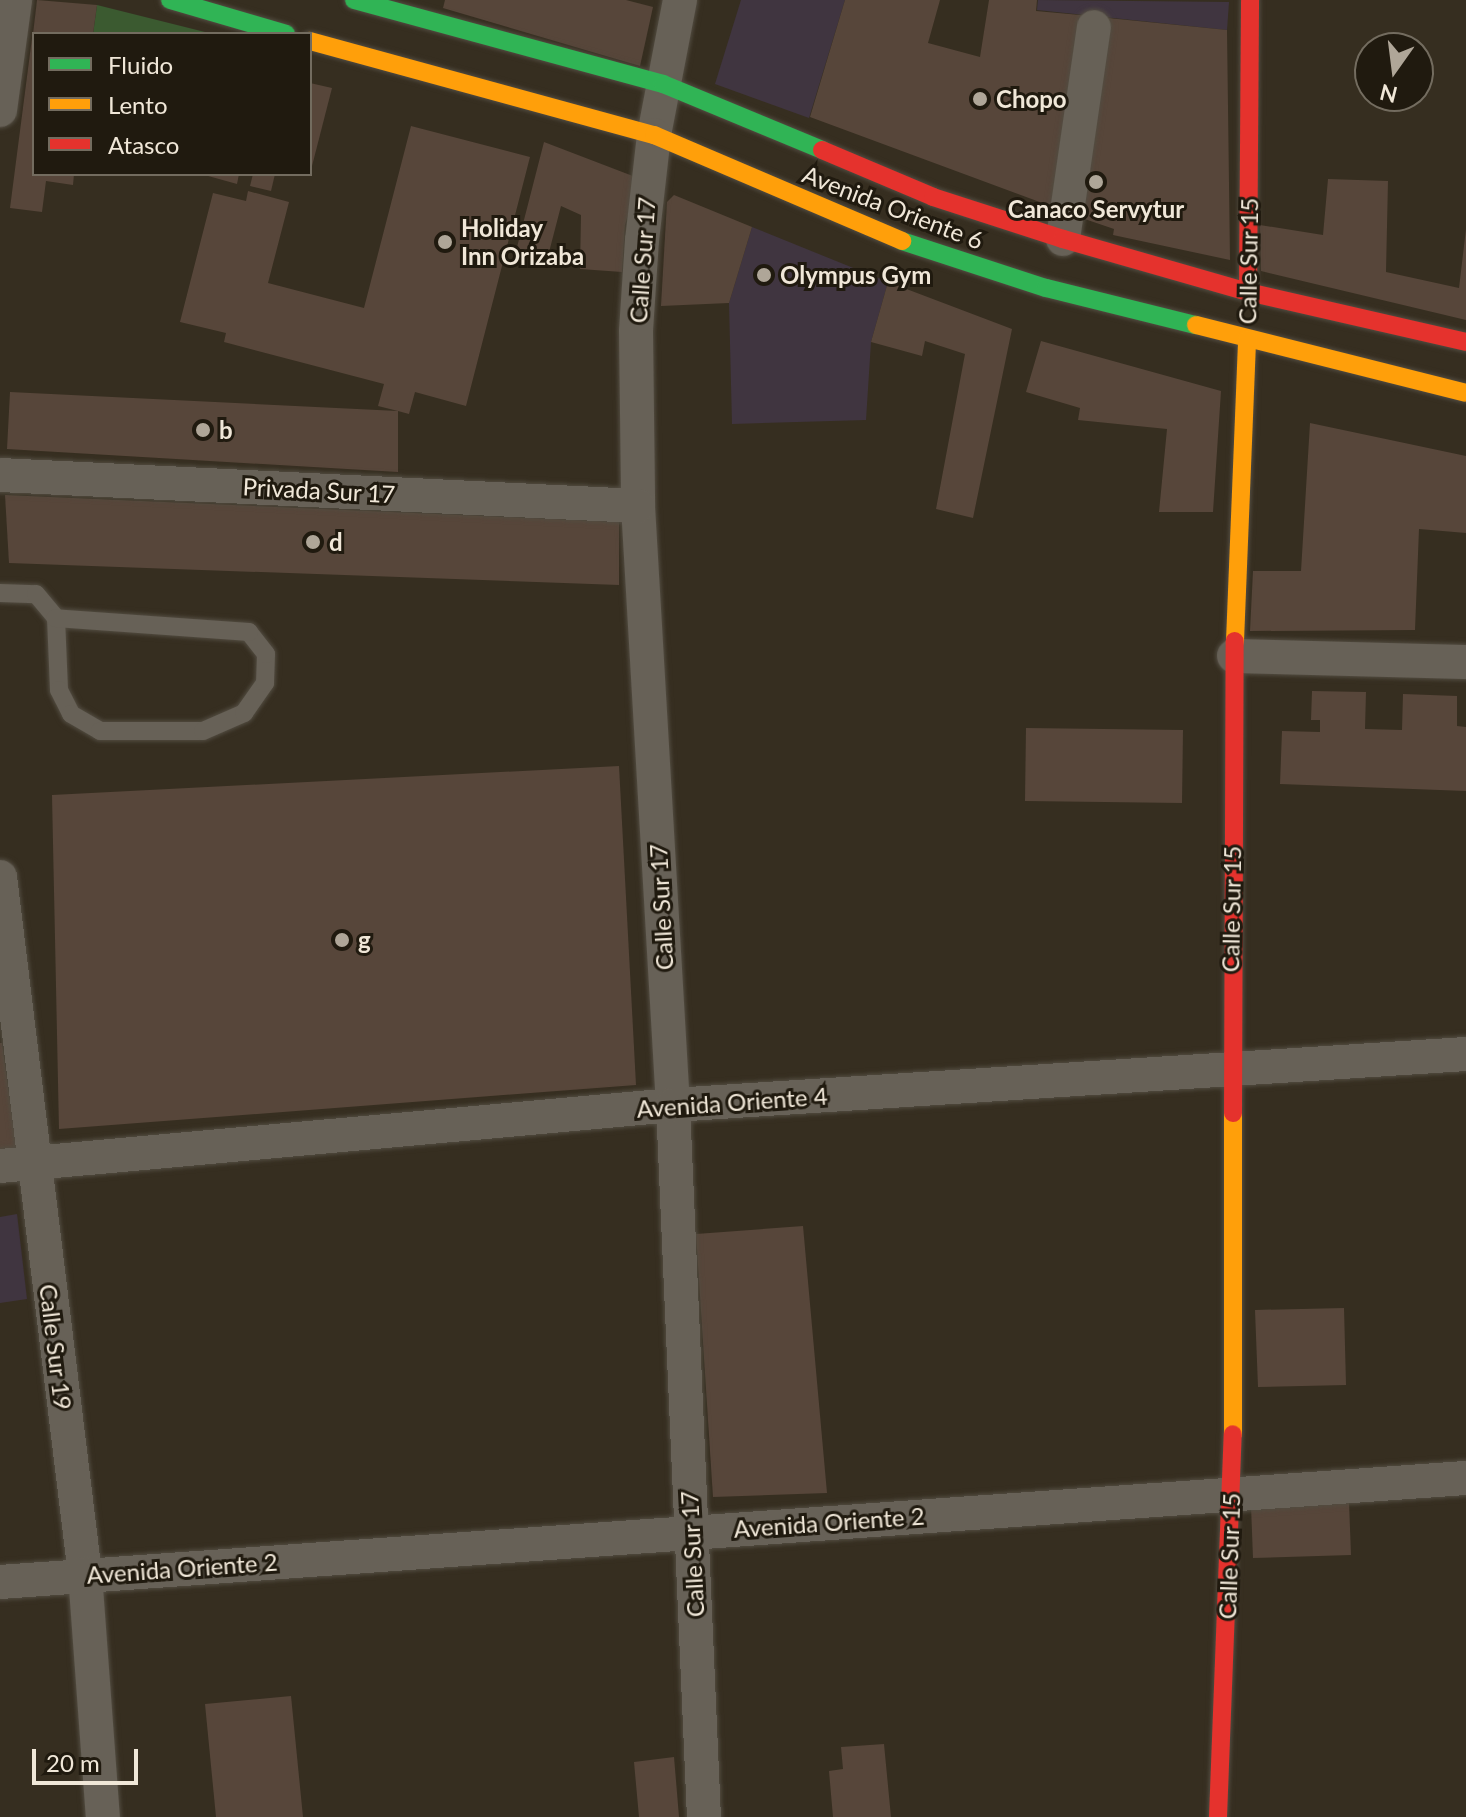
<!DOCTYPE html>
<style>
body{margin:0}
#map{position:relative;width:1466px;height:1817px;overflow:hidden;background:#362e20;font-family:Lato,sans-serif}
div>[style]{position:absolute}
.commercial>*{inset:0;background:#403540}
.green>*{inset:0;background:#3b5a30}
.building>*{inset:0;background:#57463a}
.roads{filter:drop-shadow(0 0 2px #524c41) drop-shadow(0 0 2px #524c41)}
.lane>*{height:18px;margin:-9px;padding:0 9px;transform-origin:9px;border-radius:9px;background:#676157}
.street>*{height:34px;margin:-17px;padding:0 17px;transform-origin:17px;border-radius:17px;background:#676157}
.fast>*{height:18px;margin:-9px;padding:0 9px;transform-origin:9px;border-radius:9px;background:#30b455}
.slow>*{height:18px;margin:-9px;padding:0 9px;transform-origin:9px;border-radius:9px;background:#ff9f0a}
.jam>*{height:18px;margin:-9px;padding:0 9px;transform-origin:9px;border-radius:9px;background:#e5322d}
.dots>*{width:22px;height:22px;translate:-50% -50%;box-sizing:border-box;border:4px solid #201a0f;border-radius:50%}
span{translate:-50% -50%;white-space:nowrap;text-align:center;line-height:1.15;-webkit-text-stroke:6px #201a0f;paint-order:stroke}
.poi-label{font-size:24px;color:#f0e7d8;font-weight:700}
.left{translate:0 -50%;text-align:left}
.street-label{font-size:24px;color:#f0e7d8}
.legend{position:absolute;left:32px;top:32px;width:280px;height:144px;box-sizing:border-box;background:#201a0f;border:2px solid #736c5f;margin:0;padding:10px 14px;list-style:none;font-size:24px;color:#f0e7d8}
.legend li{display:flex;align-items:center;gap:16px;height:40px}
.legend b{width:40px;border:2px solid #736c5f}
.north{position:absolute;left:1354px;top:32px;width:80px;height:80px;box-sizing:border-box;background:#201a0f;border:2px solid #736c5f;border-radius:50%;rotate:194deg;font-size:22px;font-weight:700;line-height:32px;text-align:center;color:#f0e7d8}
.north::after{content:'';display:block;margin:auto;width:28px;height:36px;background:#afa698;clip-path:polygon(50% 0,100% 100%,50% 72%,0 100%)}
.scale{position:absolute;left:32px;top:1749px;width:106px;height:36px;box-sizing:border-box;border:4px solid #f0e7d8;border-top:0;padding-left:10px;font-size:24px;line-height:28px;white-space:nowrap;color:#f0e7d8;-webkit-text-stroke:6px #201a0f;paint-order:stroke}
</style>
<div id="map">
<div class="commercial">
<i style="clip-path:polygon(741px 0,845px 0,809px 118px,715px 84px)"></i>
<i style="clip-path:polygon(1038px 0,1229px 2px,1227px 30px,1037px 10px)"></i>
<i style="clip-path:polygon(752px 227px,888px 282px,871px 342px,866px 420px,732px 424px,729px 303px)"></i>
<i style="clip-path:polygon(17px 1214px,27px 1299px,0 1303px,0 1217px)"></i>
</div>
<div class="green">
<i style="clip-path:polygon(97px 5px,213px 34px,93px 34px)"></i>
</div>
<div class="building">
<i style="clip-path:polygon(37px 0,97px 5px,93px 34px,33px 34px)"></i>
<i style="clip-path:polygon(445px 0,626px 0,653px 7px,640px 66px,443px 8px)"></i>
<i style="clip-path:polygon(845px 0,940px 0,928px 43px,980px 57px,989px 0,1037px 0,1036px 11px,1091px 16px,1064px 211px,810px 117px)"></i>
<i style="clip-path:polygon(1098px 17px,1227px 30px,1230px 260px,1113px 235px,1114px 229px,1070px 214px)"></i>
<i style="clip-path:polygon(32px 38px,34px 174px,74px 174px,73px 185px,46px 181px,42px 212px,10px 208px)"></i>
<i style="clip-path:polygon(310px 83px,332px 88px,312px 166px,310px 165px)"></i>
<i style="clip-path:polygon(411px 126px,530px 157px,466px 406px,415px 392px,409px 414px,398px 411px,398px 472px,7px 449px,10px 392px,398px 411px,378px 406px,384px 384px,224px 342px,226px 333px,180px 322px,213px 193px,246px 201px,248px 191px,289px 202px,268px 283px,364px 308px)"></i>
<i style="clip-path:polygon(544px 142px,638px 178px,625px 225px,622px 272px,580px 269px,581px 215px,561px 206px,547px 260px,516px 251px)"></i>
<i style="clip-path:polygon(201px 174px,239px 174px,237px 184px)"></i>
<i style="clip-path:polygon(253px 174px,275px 174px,271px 191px,250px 186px)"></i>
<i style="clip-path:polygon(1328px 179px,1388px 181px,1386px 272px,1459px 288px,1466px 229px,1466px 320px,1261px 271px,1260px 225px,1323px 235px)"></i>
<i style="clip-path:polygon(674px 195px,752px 227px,729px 303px,661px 306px,667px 202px)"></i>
<i style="clip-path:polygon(888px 282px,1012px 329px,973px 518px,936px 509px,965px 354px,925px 341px,922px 356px,871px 342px)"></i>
<i style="clip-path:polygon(1041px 341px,1221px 391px,1213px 512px,1159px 512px,1167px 429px,1078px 420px,1080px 408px,1026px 392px)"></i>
<i style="clip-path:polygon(1310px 423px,1466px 456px,1466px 533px,1419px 529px,1415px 630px,1250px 631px,1253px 571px,1301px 571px)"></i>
<i style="clip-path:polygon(5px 495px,619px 522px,619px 585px,9px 563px)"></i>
<i style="clip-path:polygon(1312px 691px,1366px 692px,1365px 729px,1402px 730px,1403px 694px,1457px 696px,1457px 726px,1466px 727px,1466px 791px,1280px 784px,1282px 731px,1320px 732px,1320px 720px,1311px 720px)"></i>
<i style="clip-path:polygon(1026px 728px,1183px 730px,1182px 803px,1025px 801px)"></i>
<i style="clip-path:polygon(619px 766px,636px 1085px,59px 1129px,52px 795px)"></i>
<i style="clip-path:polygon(0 1043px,2px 1043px,17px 1152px,0 1153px)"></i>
<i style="clip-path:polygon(803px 1226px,827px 1493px,713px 1497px,696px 1234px)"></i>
<i style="clip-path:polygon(1344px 1308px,1346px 1385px,1258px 1387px,1255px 1310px)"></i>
<i style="clip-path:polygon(1349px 1502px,1351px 1555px,1253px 1558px,1251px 1506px)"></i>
<i style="clip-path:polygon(291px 1696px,303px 1817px,216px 1817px,205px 1704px)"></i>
<i style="clip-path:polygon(884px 1744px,891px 1817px,833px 1817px,829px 1771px,843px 1769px,841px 1747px)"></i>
<i style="clip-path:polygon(674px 1757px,679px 1817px,639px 1817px,634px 1762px)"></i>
</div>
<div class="roads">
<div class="lane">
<i style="left:0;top:593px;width:36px;rotate:2deg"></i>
<i style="left:36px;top:594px;width:31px;rotate:50deg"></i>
<i style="left:56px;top:618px;width:72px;rotate:87.6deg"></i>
<i style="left:59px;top:690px;width:27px;rotate:63deg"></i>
<i style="left:71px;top:714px;width:34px;rotate:30deg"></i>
<i style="left:100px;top:731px;width:103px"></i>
<i style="left:203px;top:731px;width:45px;rotate:-23.7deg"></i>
<i style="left:244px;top:713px;width:37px;rotate:-55deg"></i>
<i style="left:265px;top:683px;width:29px;rotate:-88deg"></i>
<i style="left:266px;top:654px;width:28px;rotate:-128deg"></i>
<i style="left:249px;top:632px;width:194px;rotate:-175.9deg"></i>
</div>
<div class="street">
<i style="left:680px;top:0;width:137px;rotate:100.9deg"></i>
<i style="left:654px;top:135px;width:106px;rotate:96.5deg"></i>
<i style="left:642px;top:240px;width:91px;rotate:93.8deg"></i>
<i style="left:636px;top:331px;width:175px;rotate:89.3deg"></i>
<i style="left:638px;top:506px;width:600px;rotate:86.66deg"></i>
<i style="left:673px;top:1105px;width:713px;rotate:87.51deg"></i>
<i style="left:0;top:110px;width:111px;rotate:-82.2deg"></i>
<i style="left:1063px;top:239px;width:214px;rotate:-81.7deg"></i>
<i style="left:0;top:475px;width:639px;rotate:2.78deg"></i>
<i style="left:1234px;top:656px;width:232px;rotate:1.5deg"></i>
<i style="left:0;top:877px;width:702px;rotate:83.05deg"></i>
<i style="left:85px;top:1574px;width:244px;rotate:85.8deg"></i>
<i style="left:0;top:1166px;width:676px;rotate:-5.18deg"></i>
<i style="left:673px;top:1105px;width:795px;rotate:-3.68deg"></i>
<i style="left:0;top:1582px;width:1470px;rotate:-4.06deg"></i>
</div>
<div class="fast">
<i style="left:170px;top:0;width:121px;rotate:16.3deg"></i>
<i style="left:354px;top:0;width:320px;rotate:15.2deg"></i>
<i style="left:663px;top:84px;width:172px;rotate:22.5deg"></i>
<i style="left:902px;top:241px;width:151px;rotate:18.1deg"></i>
<i style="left:1046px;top:288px;width:154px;rotate:13.9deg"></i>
</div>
<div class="slow">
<i style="left:310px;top:41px;width:357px;rotate:15.3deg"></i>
<i style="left:654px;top:135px;width:270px;rotate:23.1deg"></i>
<i style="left:1196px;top:325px;width:278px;rotate:14.1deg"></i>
<i style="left:1235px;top:641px;width:302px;rotate:-87.7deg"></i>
<i style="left:1233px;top:1434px;width:321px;rotate:-90deg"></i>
</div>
<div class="jam">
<i style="left:822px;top:150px;width:121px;rotate:22.9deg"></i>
<i style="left:933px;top:197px;width:137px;rotate:17.9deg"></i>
<i style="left:1063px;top:239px;width:192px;rotate:16deg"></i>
<i style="left:1248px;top:292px;width:224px;rotate:12.9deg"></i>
<i style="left:1248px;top:292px;width:292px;rotate:-89.6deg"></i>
<i style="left:1233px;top:1113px;width:472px;rotate:-89.8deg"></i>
<i style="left:1218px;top:1817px;width:383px;rotate:-87.8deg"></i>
</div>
</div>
<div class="dots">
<i style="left:980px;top:99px;background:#afa698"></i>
<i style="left:1096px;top:182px;background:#afa698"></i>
<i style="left:445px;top:242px;background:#afa698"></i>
<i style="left:764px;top:275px;background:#afa698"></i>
<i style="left:203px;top:430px;background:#afa698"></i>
<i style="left:313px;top:542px;background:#afa698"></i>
<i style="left:342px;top:940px;background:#afa698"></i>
</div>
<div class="poi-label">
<span class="left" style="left:996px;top:99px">Chopo</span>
<span style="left:1096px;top:209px">Canaco Servytur</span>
<span class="left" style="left:461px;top:242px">Holiday<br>Inn Orizaba</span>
<span class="left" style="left:780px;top:275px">Olympus Gym</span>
<span class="left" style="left:219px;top:430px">b</span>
<span class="left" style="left:329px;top:542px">d</span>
<span class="left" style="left:358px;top:940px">g</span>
</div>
<div class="street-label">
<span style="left:893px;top:207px;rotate:21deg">Avenida Oriente 6</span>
<span style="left:642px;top:260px;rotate:-86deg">Calle Sur 17</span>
<span style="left:1248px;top:261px;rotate:-89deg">Calle Sur 15</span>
<span style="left:319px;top:490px;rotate:3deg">Privada Sur 17</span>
<span style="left:661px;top:907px;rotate:-93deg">Calle Sur 17</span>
<span style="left:1231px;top:909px;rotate:-89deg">Calle Sur 15</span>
<span style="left:732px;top:1102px;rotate:-4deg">Avenida Oriente 4</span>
<span style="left:56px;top:1347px;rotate:83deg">Calle Sur 19</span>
<span style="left:829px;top:1522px;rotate:-4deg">Avenida Oriente 2</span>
<span style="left:692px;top:1554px;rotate:-93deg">Calle Sur 17</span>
<span style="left:1229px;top:1556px;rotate:-88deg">Calle Sur 15</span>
<span style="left:182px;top:1568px;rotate:-4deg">Avenida Oriente 2</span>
</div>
<ul class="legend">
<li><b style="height:10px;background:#30b455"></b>Fluido</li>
<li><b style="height:10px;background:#ff9f0a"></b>Lento</li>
<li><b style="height:10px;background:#e5322d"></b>Atasco</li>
</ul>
<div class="north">N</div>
<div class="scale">20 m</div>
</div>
